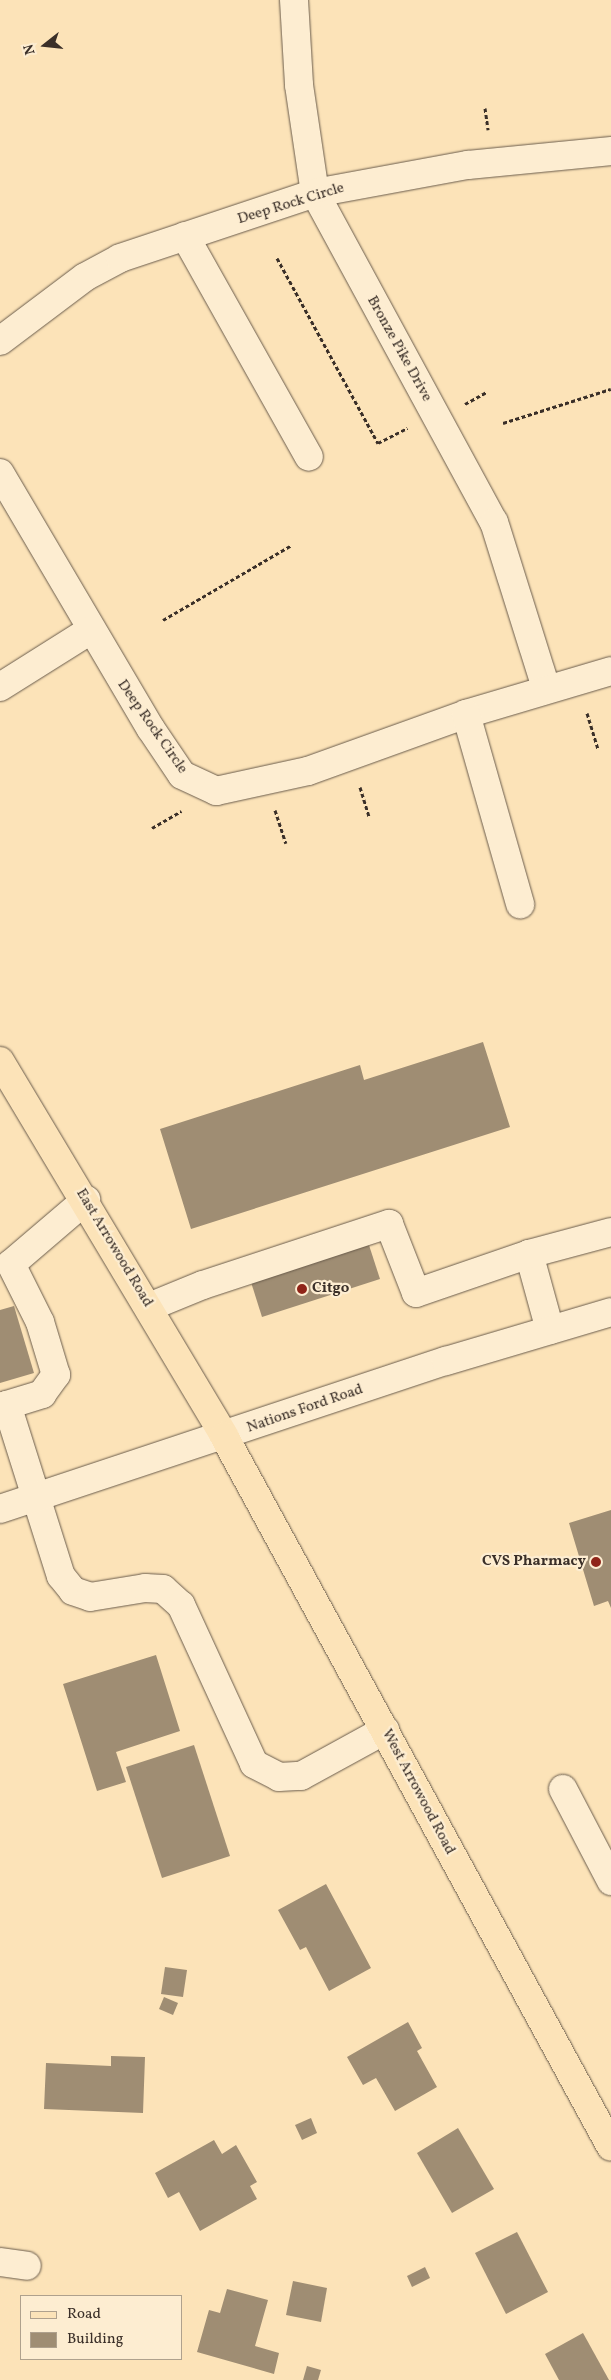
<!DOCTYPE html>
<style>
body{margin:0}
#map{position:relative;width:611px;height:2380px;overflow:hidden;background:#fce3b8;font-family:Vollkorn,serif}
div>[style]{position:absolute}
.building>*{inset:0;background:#9f8d73}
.path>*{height:3px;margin-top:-1.5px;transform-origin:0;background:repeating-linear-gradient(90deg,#3a2f28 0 4px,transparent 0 6.5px)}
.roads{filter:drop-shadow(0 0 1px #6a5c4c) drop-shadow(0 0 1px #6a5c4c)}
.minor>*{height:28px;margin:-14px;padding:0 14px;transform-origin:14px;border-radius:14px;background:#fdedd1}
.major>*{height:28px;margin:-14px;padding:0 14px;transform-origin:14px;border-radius:14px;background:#fce3b8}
.dots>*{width:14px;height:14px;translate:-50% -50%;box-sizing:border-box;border:2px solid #fdedd1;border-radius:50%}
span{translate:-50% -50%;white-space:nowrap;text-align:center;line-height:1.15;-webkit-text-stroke:4.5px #fdedd1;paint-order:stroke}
.street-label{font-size:15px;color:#3a2f28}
.poi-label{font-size:15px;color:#3a2f28;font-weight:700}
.left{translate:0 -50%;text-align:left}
.right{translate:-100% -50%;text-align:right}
.legend{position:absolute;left:20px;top:2295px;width:162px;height:65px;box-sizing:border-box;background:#fdedd1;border:1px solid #afa18d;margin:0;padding:6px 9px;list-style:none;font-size:15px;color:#3a2f28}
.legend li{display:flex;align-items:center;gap:10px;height:25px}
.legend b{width:25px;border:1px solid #afa18d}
.north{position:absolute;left:20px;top:20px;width:50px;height:50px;-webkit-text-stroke:4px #fdedd1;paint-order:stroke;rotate:254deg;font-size:14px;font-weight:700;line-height:20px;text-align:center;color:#3a2f28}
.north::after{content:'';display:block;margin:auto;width:18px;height:22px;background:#3a2f28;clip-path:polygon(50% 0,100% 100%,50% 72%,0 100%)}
</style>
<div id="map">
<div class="building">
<i style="clip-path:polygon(483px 1042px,510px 1127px,191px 1229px,160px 1129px,360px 1065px,364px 1080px)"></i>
<i style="clip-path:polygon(368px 1242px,380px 1279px,262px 1317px,250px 1279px)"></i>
<i style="clip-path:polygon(14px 1306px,34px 1373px,0 1383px,0 1310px)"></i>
<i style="clip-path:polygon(611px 1510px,611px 1608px,608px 1601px,594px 1606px,569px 1523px)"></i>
<i style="clip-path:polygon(156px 1655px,180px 1731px,116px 1752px,126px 1782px,97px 1791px,63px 1684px)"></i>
<i style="clip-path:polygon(194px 1745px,230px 1856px,162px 1878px,126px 1767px)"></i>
<i style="clip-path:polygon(326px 1884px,371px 1968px,329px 1991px,306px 1947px,300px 1950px,278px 1910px)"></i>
<i style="clip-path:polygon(165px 1967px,187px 1970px,183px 1997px,161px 1994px)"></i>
<i style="clip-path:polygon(164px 1997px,178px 2003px,173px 2015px,159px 2009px)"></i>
<i style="clip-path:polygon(408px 2022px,422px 2048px,417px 2051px,437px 2087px,395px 2111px,376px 2078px,363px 2085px,347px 2057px)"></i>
<i style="clip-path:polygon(111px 2056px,145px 2057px,143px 2113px,44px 2109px,46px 2063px,111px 2066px)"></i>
<i style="clip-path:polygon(311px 2118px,317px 2133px,302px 2140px,295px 2125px)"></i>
<i style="clip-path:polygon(458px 2128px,494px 2189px,452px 2213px,417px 2153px)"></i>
<i style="clip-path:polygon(214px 2140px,222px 2154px,236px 2145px,257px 2182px,250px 2186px,257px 2199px,200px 2231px,179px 2192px,168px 2198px,155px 2173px)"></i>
<i style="clip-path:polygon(517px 2232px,548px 2292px,506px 2314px,475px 2253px)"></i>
<i style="clip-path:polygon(425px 2267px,430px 2278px,412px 2287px,407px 2276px)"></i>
<i style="clip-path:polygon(293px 2281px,327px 2288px,321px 2322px,286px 2315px)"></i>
<i style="clip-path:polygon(227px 2289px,268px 2300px,255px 2346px,279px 2353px,274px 2374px,197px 2352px,209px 2310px,220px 2313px)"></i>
<i style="clip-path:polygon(583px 2333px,609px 2380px,559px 2380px,545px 2354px)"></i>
<i style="clip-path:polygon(307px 2366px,321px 2370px,318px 2380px,303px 2380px)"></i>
</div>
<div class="path">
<i style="left:485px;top:108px;width:22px;rotate:82deg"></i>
<i style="left:277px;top:258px;width:211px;rotate:61.4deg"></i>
<i style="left:378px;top:443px;width:33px;rotate:-27deg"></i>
<i style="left:465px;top:404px;width:25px;rotate:-29deg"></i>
<i style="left:503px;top:423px;width:113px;rotate:-17.5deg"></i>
<i style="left:163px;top:620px;width:149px;rotate:-30.2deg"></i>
<i style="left:587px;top:713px;width:37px;rotate:73deg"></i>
<i style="left:360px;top:787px;width:31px;rotate:73deg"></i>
<i style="left:275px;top:810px;width:35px;rotate:72deg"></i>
<i style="left:152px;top:828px;width:34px;rotate:-30deg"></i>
</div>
<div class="roads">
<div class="minor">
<i style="left:294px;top:0;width:85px;rotate:86.6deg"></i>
<i style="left:299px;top:85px;width:109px;rotate:81.6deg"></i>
<i style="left:315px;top:193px;width:375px;rotate:61.5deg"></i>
<i style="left:494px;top:522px;width:174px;rotate:72.6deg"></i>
<i style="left:185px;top:236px;width:253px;rotate:60.7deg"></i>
<i style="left:0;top:341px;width:106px;rotate:-37deg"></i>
<i style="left:85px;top:277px;width:40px;rotate:-28deg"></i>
<i style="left:120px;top:258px;width:206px;rotate:-18.4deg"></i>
<i style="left:315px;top:193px;width:156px;rotate:-10.4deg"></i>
<i style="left:468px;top:165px;width:144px;rotate:-5.6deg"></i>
<i style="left:0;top:473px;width:297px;rotate:59.5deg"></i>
<i style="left:151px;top:729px;width:55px;rotate:56deg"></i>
<i style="left:182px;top:775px;width:38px;rotate:25deg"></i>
<i style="left:216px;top:791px;width:94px;rotate:-12.3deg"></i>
<i style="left:308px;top:771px;width:168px;rotate:-19.8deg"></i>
<i style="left:466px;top:714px;width:151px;rotate:-16.5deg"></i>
<i style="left:0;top:687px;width:105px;rotate:-32.2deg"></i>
<i style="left:466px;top:714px;width:198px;rotate:74.1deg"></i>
<i style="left:149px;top:1307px;width:58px;rotate:-22.2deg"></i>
<i style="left:203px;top:1285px;width:196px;rotate:-18.2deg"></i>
<i style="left:389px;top:1224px;width:74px;rotate:68.6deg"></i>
<i style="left:416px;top:1293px;width:120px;rotate:-19deg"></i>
<i style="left:550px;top:1330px;width:79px;rotate:-105.4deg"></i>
<i style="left:529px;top:1254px;width:85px;rotate:-15deg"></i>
<i style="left:7px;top:1405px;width:37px;rotate:-17deg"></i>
<i style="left:42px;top:1394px;width:24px;rotate:-54deg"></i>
<i style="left:56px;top:1375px;width:55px;rotate:-106.8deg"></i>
<i style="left:40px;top:1322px;width:65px;rotate:-116.6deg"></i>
<i style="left:11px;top:1264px;width:99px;rotate:-40.5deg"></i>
<i style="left:0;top:1407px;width:7px;rotate:-16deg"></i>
<i style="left:7px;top:1405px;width:179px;rotate:72.5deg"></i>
<i style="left:61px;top:1576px;width:19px;rotate:51deg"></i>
<i style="left:73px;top:1591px;width:18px;rotate:19deg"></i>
<i style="left:90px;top:1597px;width:56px;rotate:-9.3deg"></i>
<i style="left:145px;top:1588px;width:18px;rotate:3deg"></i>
<i style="left:163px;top:1589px;width:24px;rotate:42deg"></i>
<i style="left:181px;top:1605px;width:175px;rotate:65.3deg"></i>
<i style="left:254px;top:1764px;width:28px;rotate:27deg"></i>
<i style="left:279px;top:1777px;width:22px;rotate:-3deg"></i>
<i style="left:301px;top:1776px;width:96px;rotate:-28.7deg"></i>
<i style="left:0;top:1509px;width:470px;rotate:-18.4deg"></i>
<i style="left:446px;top:1361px;width:172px;rotate:-16.5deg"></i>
<i style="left:563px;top:1789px;width:104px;rotate:62.4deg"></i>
<i style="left:0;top:2262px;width:27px;rotate:8deg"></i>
</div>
<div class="major">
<i style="left:0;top:1061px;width:437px;rotate:59.1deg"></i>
<i style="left:224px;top:1436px;width:809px;rotate:61.44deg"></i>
</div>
</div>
<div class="dots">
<i style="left:302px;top:1289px;background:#8f2418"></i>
<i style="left:596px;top:1562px;background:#8f2418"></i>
</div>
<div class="street-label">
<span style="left:291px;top:204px;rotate:-17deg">Deep Rock Circle</span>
<span style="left:399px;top:349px;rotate:61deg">Bronze Pike Drive</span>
<span style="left:152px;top:727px;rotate:55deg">Deep Rock Circle</span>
<span style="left:114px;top:1248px;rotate:59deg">East Arrowood Road</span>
<span style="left:305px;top:1409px;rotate:-19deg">Nations Ford Road</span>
<span style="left:418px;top:1792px;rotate:62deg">West Arrowood Road</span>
</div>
<div class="poi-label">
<span class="left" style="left:312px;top:1289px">Citgo</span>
<span class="right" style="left:586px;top:1562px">CVS Pharmacy</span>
</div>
<ul class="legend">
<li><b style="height:6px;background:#fce3b8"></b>Road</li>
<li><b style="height:14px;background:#9f8d73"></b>Building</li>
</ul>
<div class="north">N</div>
</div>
